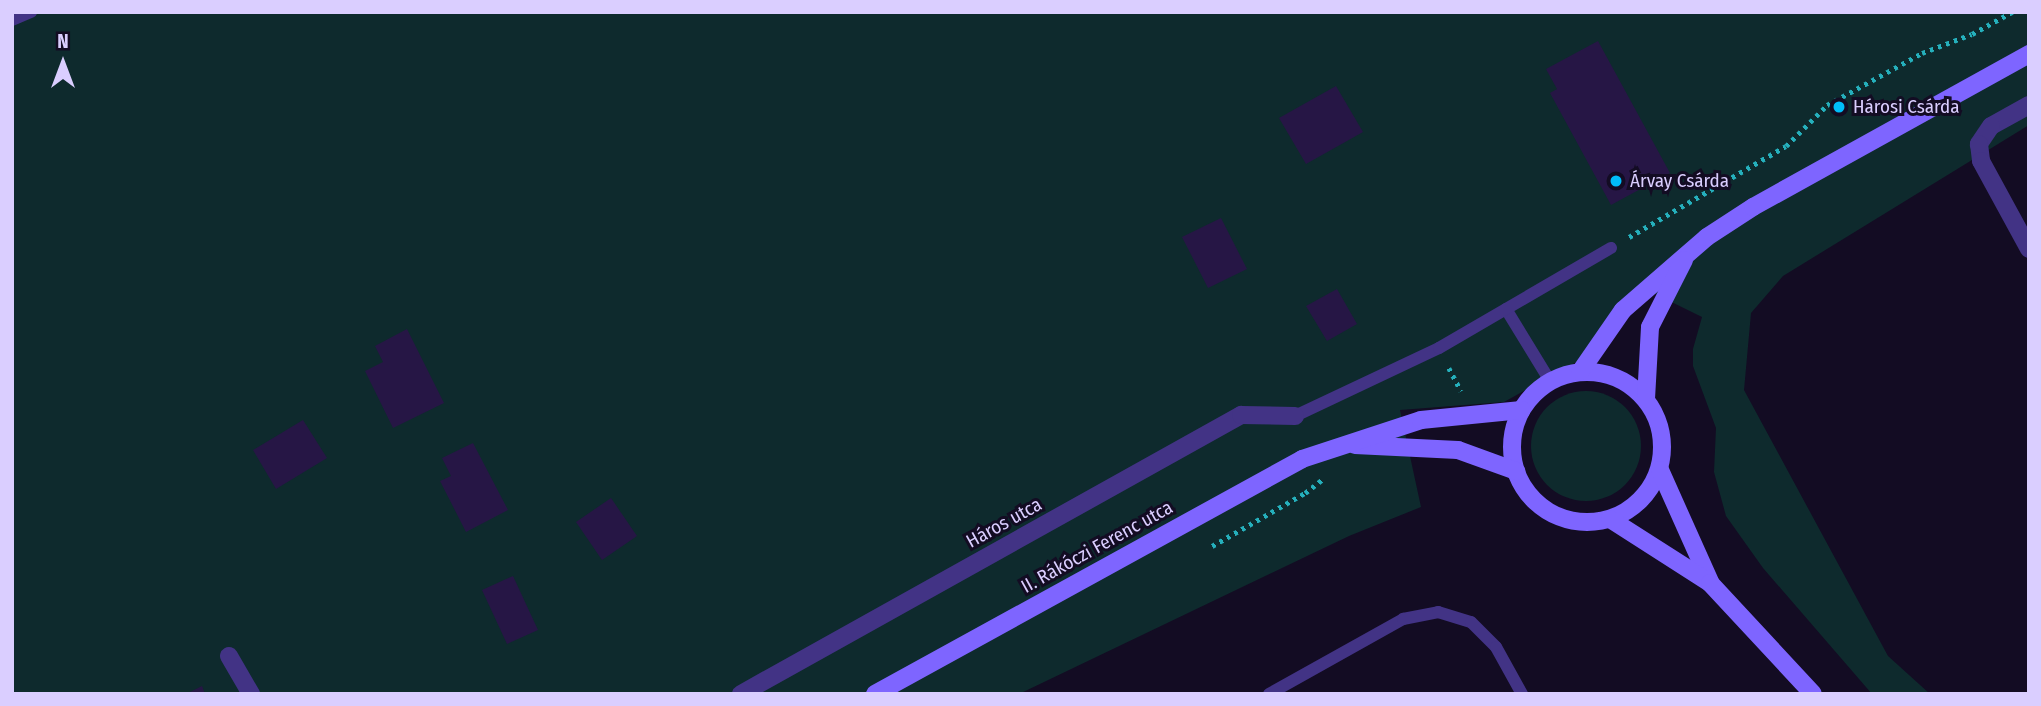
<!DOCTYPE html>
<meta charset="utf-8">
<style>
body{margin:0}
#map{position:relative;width:2041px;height:706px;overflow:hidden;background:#130c23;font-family:"Fira Sans Condensed",sans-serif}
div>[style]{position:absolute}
.green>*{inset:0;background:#0e2a2d}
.round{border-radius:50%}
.building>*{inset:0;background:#261645}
.path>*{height:4.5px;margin-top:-2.25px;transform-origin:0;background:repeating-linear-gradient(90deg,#25b0bc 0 3.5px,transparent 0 8.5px)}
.service>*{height:12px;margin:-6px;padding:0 6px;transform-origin:6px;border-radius:6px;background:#423385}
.minor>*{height:18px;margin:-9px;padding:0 9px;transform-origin:9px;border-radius:9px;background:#423385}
.secondary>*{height:18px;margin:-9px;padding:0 9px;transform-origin:9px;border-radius:9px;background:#7e65ff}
.secondary>.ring{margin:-9px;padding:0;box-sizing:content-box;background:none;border:18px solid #7e65ff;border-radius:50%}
.dots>*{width:19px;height:19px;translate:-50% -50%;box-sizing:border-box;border:4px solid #130c23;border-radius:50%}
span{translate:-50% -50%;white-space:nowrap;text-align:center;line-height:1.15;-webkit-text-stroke:6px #130c23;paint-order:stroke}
.poi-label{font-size:19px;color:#daceff}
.left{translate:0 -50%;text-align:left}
.street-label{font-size:19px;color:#daceff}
.frame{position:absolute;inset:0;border:14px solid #daceff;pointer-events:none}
.north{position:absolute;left:28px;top:28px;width:70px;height:70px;-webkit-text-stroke:5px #130c23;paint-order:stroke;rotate:0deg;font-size:19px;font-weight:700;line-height:28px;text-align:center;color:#daceff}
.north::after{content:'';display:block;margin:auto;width:24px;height:32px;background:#daceff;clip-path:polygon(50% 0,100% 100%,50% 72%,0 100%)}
</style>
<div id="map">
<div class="green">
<i style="clip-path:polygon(12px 12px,2029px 12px,2029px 125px,1783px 276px,1751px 313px,1744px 390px,1888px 656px,1930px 694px,1872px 694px,1763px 568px,1726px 516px,1714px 472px,1716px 428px,1693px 366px,1693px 349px,1702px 317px,1641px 287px,1591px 354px,1504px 402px,1400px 410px,1421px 507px,1349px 536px,1019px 694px,12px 694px)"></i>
<i class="round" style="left:1531px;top:391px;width:110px;height:110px"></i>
</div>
<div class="building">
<i style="clip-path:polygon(1598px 41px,1670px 173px,1611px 205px,1550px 93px,1557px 89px,1546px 69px)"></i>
<i style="clip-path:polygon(1336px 86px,1363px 132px,1306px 164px,1279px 118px)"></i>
<i style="clip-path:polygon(1221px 218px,1247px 269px,1208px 288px,1182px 237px)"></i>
<i style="clip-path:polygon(1337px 289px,1357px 324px,1327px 341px,1306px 306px)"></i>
<i style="clip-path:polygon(407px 329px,444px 403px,393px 428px,365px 371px,383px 362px,375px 346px)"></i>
<i style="clip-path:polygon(303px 420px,327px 458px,276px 489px,253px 450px)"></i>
<i style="clip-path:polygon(473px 443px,508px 510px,466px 532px,440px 481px,451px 476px,442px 458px)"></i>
<i style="clip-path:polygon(611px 498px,637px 536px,602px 560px,576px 522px)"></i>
<i style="clip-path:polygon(513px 576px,538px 630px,507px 644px,482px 590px)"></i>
<i style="clip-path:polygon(202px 686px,205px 694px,186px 694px)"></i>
</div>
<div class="path">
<i style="left:1629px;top:237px;width:181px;rotate:-30.1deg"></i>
<i style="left:1786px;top:146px;width:58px;rotate:-45deg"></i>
<i style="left:1827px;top:105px;width:108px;rotate:-28.7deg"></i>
<i style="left:1922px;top:53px;width:53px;rotate:-20.8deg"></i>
<i style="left:1972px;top:34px;width:46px;rotate:-28.8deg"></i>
<i style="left:1449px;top:368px;width:26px;rotate:62deg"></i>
<i style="left:1212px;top:546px;width:107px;rotate:-29.7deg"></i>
<i style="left:1305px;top:493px;width:23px;rotate:-38deg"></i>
</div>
<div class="service">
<i style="left:12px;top:20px;width:21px;rotate:-23deg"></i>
<i style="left:1506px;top:309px;width:84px;rotate:58.6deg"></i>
<i style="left:1295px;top:416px;width:159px;rotate:-25.3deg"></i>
<i style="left:1439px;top:348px;width:199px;rotate:-30.2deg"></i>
<i style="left:1269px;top:694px;width:154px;rotate:-29.2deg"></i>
<i style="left:1403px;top:619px;width:36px;rotate:-11deg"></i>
<i style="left:1438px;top:612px;width:34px;rotate:17deg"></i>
<i style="left:1471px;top:622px;width:35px;rotate:45deg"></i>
<i style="left:1496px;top:647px;width:54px;rotate:61deg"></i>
</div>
<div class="minor">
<i style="left:2029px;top:105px;width:43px;rotate:151.1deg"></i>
<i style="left:1991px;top:126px;width:22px;rotate:124deg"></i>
<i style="left:1979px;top:144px;width:17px;rotate:83deg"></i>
<i style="left:1981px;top:161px;width:100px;rotate:61.4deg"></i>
<i style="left:229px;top:656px;width:44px;rotate:59.9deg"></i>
<i style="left:741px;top:694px;width:573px;rotate:-29.16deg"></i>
<i style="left:1241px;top:415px;width:54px;rotate:1.1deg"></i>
</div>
<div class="secondary">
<i class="ring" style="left:1512px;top:372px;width:132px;height:132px"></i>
<i style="left:1580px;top:372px;width:75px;rotate:-55.3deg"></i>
<i style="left:1623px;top:310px;width:111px;rotate:-41deg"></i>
<i style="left:1707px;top:237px;width:55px;rotate:-33.1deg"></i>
<i style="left:1753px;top:207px;width:316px;rotate:-29deg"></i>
<i style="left:1646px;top:399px;width:72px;rotate:-86.8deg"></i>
<i style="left:1650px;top:327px;width:75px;rotate:-63.1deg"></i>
<i style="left:1355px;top:445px;width:103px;rotate:2.8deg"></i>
<i style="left:1458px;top:450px;width:62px;rotate:19.9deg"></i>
<i style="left:1660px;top:470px;width:123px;rotate:65.9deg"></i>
<i style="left:1610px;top:519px;width:119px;rotate:32.6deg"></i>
<i style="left:1710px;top:583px;width:151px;rotate:47.1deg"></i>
<i style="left:875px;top:694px;width:487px;rotate:-28.8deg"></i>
<i style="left:1302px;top:459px;width:125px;rotate:-18.1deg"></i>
<i style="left:1421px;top:420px;width:101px;rotate:-5.7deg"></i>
</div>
<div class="dots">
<i style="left:1839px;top:107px;background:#00bdf9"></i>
<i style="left:1616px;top:181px;background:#00bdf9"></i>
</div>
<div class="poi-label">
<span class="left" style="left:1853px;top:107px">Hárosi Csárda</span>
<span class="left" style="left:1630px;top:181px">Árvay Csárda</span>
</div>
<div class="street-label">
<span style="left:1004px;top:523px;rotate:-29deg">Háros utca</span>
<span style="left:1097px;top:547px;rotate:-29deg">II. Rákóczi Ferenc utca</span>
</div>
<div class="frame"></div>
<div class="north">N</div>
</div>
